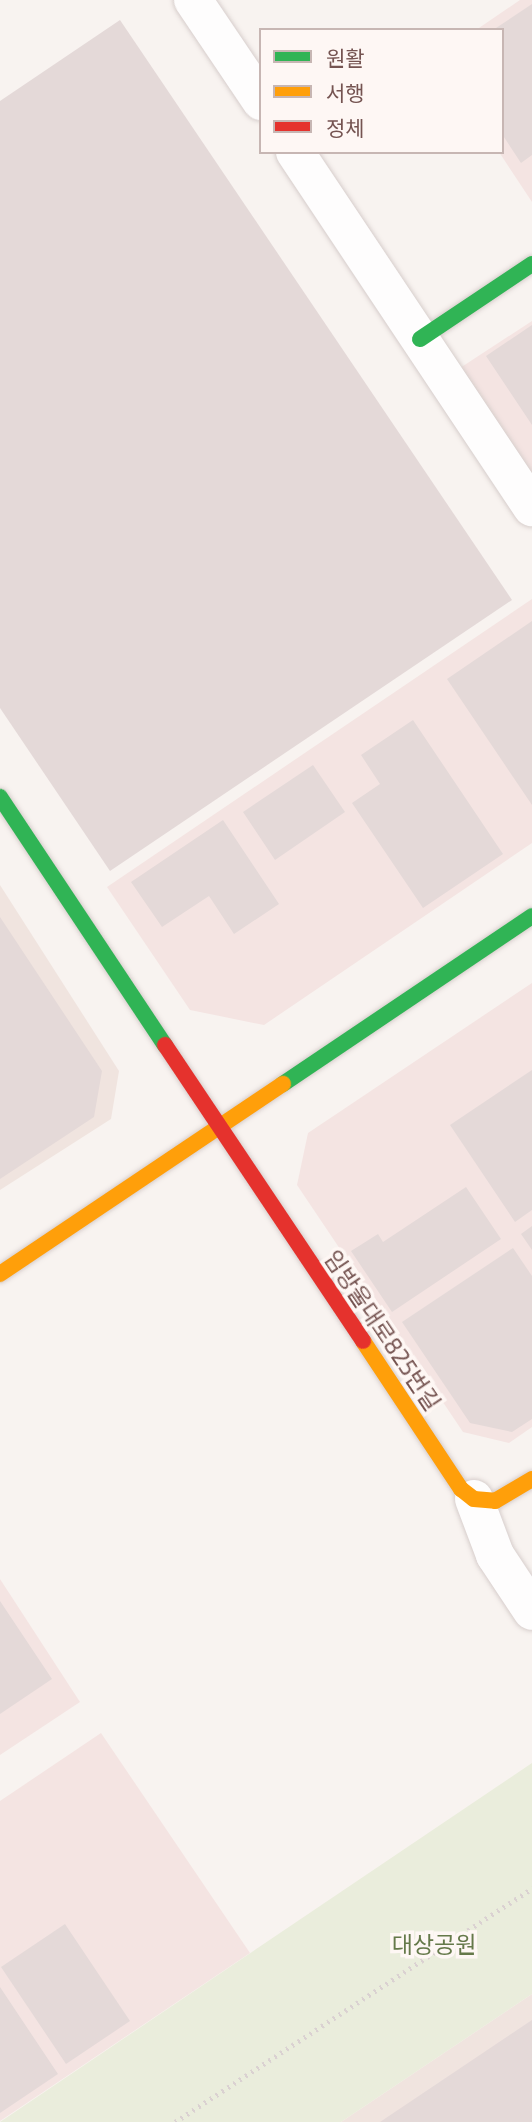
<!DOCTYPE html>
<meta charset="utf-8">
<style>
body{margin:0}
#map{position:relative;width:532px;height:2122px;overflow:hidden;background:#f8f3f0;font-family:"Exo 2","Noto Sans KR",sans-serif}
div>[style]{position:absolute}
.residential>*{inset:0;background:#f0e4df}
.commercial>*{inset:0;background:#f4e4e2}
.green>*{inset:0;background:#eaeddc}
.building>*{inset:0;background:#e4d9d8}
.path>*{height:4.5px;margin-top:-2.25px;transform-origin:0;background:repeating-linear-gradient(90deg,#dad1d1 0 2px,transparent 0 7px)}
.roads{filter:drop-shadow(0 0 2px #d7cecc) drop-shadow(0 0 2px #d7cecc)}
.street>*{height:38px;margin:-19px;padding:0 19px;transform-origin:19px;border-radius:19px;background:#fefdfd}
.fast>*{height:16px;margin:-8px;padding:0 8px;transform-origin:8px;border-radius:8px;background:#30b455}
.slow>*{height:16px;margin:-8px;padding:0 8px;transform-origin:8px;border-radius:8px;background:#ff9f0a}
.jam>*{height:16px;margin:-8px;padding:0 8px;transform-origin:8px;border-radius:8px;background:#e5322d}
span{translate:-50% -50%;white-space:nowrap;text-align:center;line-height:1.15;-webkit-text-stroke:7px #fef7f4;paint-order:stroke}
.street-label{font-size:23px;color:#755451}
.park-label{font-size:23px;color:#65794a}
.legend{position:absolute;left:259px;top:28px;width:245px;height:126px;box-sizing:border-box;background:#fef7f4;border:2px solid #c7b6b3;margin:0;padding:9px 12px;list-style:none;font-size:21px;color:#755451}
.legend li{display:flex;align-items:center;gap:14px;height:35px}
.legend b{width:35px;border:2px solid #c7b6b3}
</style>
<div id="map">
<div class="residential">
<i style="clip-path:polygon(0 885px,119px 1071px,111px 1119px,0 1190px)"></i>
<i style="clip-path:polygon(532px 1994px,532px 2122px,341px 2122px)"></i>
</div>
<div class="commercial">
<i style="clip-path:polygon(520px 0,532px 0,532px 202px,499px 152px,502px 152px,502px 30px,476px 30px)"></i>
<i style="clip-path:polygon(532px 321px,532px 477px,460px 368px)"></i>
<i style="clip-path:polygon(532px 599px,532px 843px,264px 1025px,190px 1010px,107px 887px)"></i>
<i style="clip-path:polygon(532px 983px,532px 1427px,509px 1443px,463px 1432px,297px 1185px,308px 1133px)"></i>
<i style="clip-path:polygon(0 1579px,80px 1702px,0 1755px)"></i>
<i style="clip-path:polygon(101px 1733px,250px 1953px,0 2121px,0 1801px)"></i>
</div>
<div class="green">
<i style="clip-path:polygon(532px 1763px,532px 1994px,341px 2122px,0 2122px)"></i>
</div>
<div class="building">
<i style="clip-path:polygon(532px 4px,532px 155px,521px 163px,502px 134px,502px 30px,493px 30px)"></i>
<i style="clip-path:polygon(120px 20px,512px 600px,110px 871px,0 708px,0 101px)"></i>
<i style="clip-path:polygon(532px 325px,532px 425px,486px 356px)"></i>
<i style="clip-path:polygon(532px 621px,532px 805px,447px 679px)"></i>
<i style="clip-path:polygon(413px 720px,503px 854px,423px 908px,352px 803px,380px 784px,361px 755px)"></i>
<i style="clip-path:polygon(313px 765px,345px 812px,275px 860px,243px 812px)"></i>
<i style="clip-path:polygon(223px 820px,279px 904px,234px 934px,209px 896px,162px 927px,131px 882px)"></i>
<i style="clip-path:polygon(0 917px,102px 1071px,94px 1117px,0 1179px)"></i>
<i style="clip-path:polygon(532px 1070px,532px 1210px,515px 1222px,450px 1125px)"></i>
<i style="clip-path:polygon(466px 1187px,501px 1239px,392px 1312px,351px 1251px,378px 1234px,383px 1242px)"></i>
<i style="clip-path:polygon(532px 1226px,532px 1250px,521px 1234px)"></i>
<i style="clip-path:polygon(513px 1248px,532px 1276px,532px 1419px,512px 1432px,470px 1423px,402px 1322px)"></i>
<i style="clip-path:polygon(0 1601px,52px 1679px,0 1714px)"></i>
<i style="clip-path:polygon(65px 1924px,130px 2021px,66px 2064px,1px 1967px)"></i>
<i style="clip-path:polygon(0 1987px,58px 2074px,0 2113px)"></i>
<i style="clip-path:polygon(532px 2020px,532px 2122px,380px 2122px)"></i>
</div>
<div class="path">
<i style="left:175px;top:2122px;width:427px;rotate:-33.2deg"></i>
</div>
<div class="roads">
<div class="street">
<i style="left:193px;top:0;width:122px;rotate:56deg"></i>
<i style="left:295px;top:152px;width:427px;rotate:56.3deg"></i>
<i style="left:474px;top:1499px;width:60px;rotate:69.4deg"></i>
<i style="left:495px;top:1555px;width:67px;rotate:56.5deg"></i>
</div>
<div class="fast">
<i style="left:420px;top:339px;width:135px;rotate:-33.8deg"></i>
<i style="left:0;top:797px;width:298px;rotate:56.4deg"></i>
<i style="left:283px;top:1084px;width:300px;rotate:-34deg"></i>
</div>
<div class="slow">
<i style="left:0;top:1274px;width:341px;rotate:-33.9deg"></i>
<i style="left:363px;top:1341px;width:178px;rotate:56.5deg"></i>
<i style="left:461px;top:1489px;width:16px;rotate:38deg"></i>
<i style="left:474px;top:1499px;width:21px;rotate:5deg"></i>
<i style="left:495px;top:1501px;width:43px;rotate:-30.7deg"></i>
</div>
<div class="jam">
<i style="left:165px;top:1045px;width:356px;rotate:56.2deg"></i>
</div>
</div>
<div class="street-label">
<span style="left:383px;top:1330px;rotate:56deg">임방울대로825번길</span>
</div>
<div class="park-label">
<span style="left:434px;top:1944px">대상공원</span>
</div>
<ul class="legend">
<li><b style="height:9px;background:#30b455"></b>원활</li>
<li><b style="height:9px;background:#ff9f0a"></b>서행</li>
<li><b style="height:9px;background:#e5322d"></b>정체</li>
</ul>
</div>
